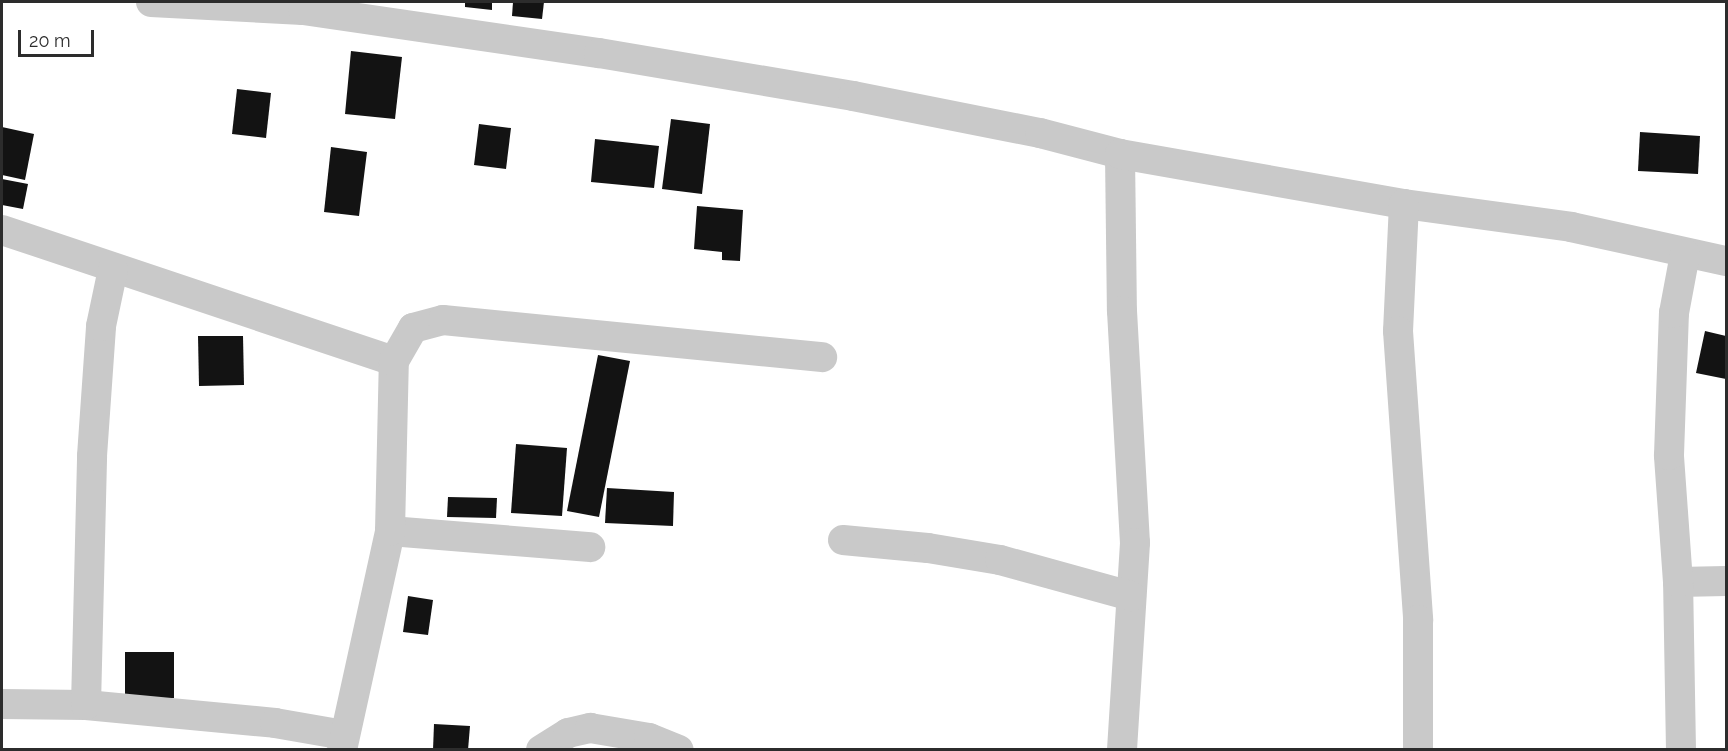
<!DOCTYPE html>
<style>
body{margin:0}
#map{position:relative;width:1728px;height:751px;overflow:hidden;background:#fff;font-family:Raleway,sans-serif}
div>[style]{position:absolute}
.building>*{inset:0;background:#131313}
.street>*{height:30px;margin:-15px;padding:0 15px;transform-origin:15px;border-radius:15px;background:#c9c9c9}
span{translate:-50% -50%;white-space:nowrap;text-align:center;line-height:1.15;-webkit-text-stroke:6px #fff;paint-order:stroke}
.frame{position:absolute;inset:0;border:3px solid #2c2c2c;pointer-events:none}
.scale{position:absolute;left:18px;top:30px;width:76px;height:27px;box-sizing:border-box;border:3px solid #2c2c2c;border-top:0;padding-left:8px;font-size:18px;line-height:21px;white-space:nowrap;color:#2c2c2c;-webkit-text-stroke:4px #fff;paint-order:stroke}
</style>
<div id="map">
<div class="building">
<i style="clip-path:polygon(465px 2px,492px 2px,492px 10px,465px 7px)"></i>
<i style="clip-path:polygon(513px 2px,544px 2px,542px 19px,512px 16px)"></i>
<i style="clip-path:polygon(351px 51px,402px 57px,395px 119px,345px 114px)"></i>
<i style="clip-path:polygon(237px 89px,271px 93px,266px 138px,232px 134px)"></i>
<i style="clip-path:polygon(671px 119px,710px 124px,702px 194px,662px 189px)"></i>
<i style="clip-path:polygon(479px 124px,511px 128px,506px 169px,474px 165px)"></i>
<i style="clip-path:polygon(2px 127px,34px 134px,25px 180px,2px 175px)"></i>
<i style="clip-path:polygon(1640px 132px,1700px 136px,1698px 174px,1638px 171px)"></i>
<i style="clip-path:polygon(595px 139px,659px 146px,654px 188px,591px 182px)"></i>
<i style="clip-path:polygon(331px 147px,367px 152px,359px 216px,324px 212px)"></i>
<i style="clip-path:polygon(2px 179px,28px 184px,23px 209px,2px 205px)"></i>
<i style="clip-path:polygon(697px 206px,743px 210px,740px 261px,722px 260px,722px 252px,694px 249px)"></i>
<i style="clip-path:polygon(1705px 331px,1726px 336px,1726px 379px,1696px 373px)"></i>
<i style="clip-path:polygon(198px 336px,243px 336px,244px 385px,199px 386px)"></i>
<i style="clip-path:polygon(598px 355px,630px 361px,599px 517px,567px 511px)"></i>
<i style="clip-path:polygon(516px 444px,567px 448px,562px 516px,511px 513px)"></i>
<i style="clip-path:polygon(607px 488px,674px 492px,673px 526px,605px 523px)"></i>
<i style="clip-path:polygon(448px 497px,497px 498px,496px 518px,447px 517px)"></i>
<i style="clip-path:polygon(408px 596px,433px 600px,428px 635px,403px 632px)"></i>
<i style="clip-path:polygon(125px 652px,174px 652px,174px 698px,125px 698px)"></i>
<i style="clip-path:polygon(434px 724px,470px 726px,468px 750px,433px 750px)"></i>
</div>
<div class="street">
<i style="left:151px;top:2px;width:152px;rotate:3deg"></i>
<i style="left:303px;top:10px;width:299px;rotate:8.3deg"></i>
<i style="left:599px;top:53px;width:258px;rotate:9.6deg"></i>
<i style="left:853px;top:96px;width:191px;rotate:11.2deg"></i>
<i style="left:1040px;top:133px;width:83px;rotate:14.7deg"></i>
<i style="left:1120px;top:154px;width:157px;rotate:89.3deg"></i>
<i style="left:1122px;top:311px;width:232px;rotate:86.8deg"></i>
<i style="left:1135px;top:543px;width:207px;rotate:93.6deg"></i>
<i style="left:1120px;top:154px;width:288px;rotate:10deg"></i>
<i style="left:1404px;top:204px;width:169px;rotate:7.8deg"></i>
<i style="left:1571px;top:227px;width:159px;rotate:12.4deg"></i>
<i style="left:1404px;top:204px;width:127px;rotate:92.7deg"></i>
<i style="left:1398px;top:331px;width:290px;rotate:86deg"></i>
<i style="left:1418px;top:620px;width:130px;rotate:90deg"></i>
<i style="left:2px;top:230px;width:413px;rotate:18.5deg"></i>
<i style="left:390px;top:531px;width:201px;rotate:4.6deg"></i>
<i style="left:843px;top:540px;width:85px;rotate:5.4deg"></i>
<i style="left:928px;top:548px;width:73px;rotate:9.5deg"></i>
<i style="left:1000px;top:560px;width:136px;rotate:15.4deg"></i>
<i style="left:1678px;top:582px;width:48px;rotate:-1.2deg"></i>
<i style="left:2px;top:704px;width:84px;rotate:0.7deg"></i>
<i style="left:86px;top:705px;width:190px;rotate:5.4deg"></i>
<i style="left:275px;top:723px;width:70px;rotate:9.9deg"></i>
<i style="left:86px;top:705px;width:249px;rotate:-88.6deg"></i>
<i style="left:92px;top:456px;width:130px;rotate:-86deg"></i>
<i style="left:101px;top:326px;width:58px;rotate:-78.1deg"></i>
<i style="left:342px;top:750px;width:224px;rotate:-77.6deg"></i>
<i style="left:390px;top:531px;width:170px;rotate:-88.7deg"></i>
<i style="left:394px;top:361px;width:38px;rotate:-60deg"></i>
<i style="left:413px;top:328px;width:31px;rotate:-15deg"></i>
<i style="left:443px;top:320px;width:381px;rotate:5.6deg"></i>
<i style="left:541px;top:750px;width:32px;rotate:-32deg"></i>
<i style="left:568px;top:733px;width:23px;rotate:-13deg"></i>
<i style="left:590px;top:728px;width:60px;rotate:9.6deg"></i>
<i style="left:649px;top:738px;width:32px;rotate:22deg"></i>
<i style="left:1681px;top:750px;width:168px;rotate:-91deg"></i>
<i style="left:1678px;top:582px;width:127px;rotate:-94.1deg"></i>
<i style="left:1669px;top:455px;width:142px;rotate:-88deg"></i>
<i style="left:1674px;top:313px;width:60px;rotate:-79.4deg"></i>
</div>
<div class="frame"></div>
<div class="scale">20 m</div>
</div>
